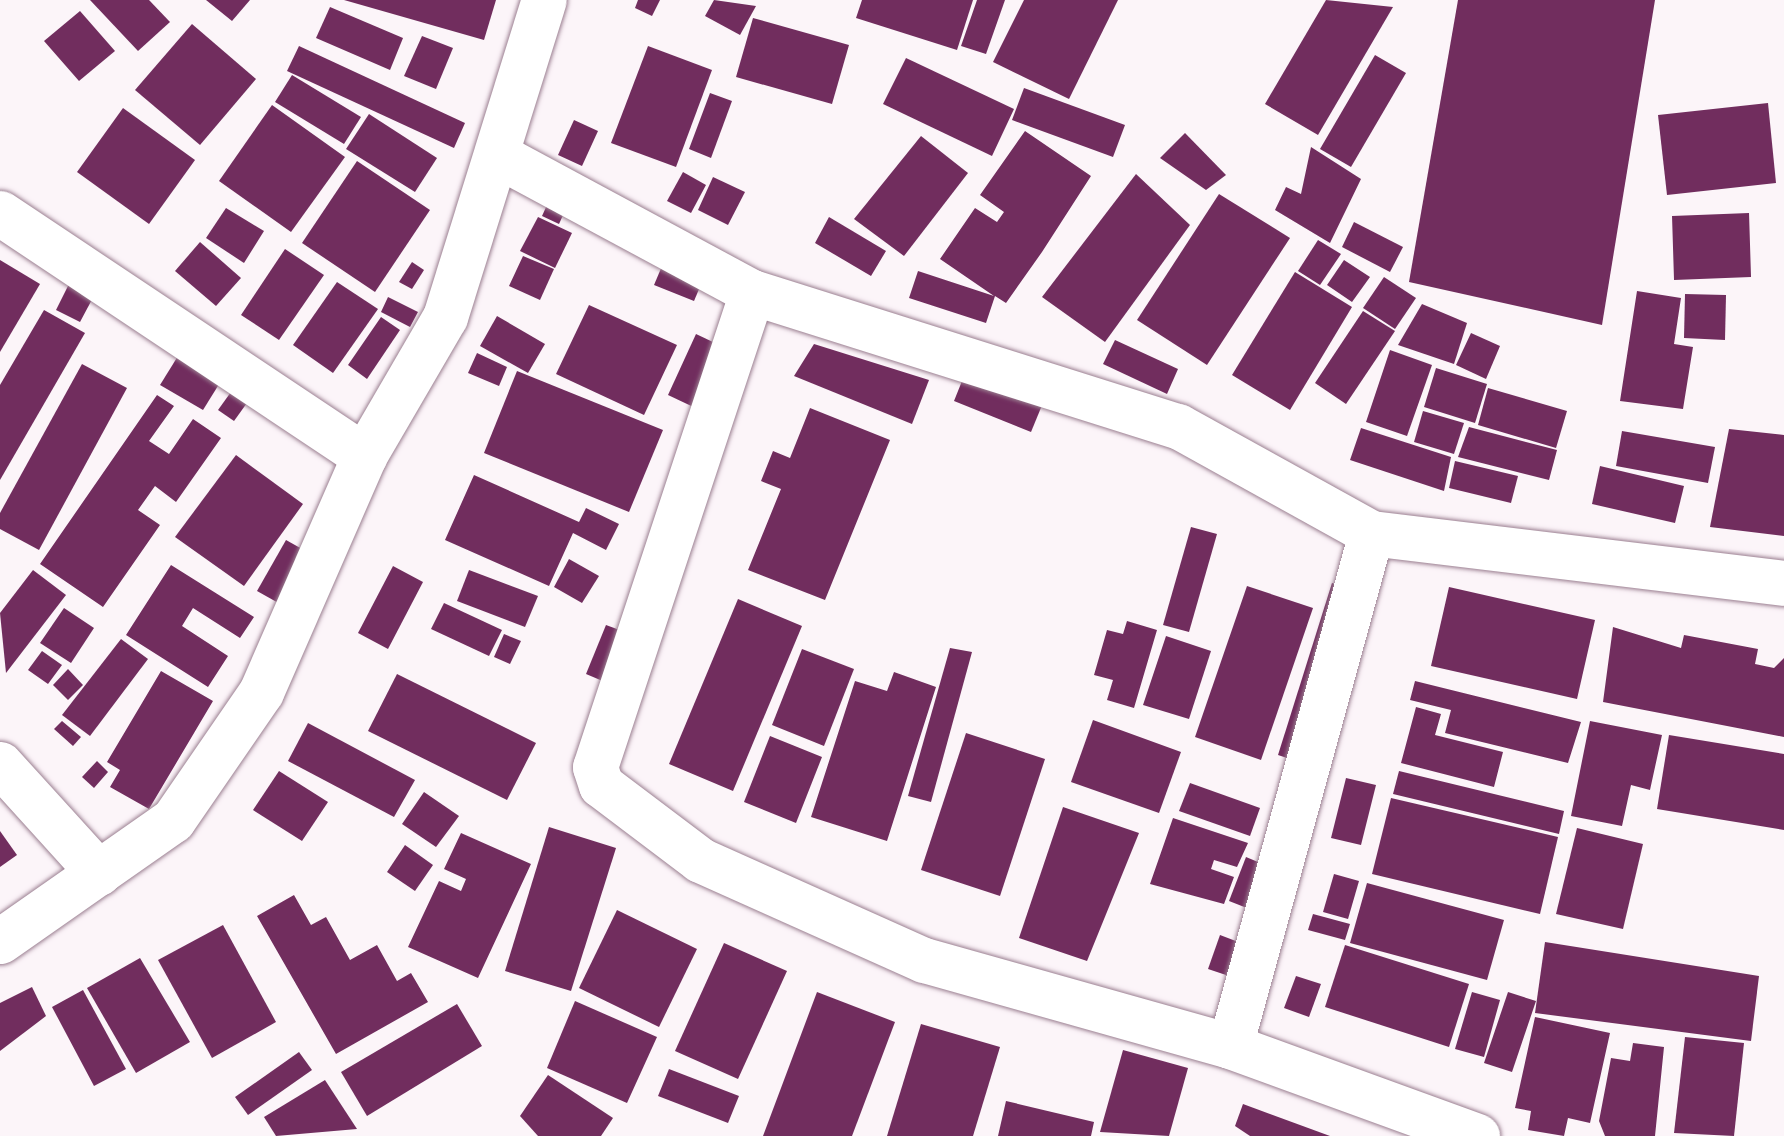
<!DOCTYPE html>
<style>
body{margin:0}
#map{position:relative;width:1784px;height:1136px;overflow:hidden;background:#fcf5f9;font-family:Inter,sans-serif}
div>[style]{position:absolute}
.building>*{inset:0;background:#712d5e}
.roads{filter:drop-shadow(0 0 2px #9b7f91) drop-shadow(0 0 2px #9b7f91)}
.minor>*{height:45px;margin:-22.5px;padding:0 22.5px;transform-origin:22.5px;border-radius:22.5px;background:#fff}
span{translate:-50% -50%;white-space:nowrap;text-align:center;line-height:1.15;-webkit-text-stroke:10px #fcf5f9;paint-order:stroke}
</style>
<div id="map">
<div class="building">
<i style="clip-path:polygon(90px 0,149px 0,170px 22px,138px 51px)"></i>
<i style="clip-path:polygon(206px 0,250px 0,232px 21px)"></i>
<i style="clip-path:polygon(344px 0,496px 0,484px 40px)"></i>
<i style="clip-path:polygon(638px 0,660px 0,652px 16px,635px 8px)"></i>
<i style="clip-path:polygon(714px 0,756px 6px,740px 35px,705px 16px)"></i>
<i style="clip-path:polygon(862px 0,973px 0,957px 50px,856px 18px)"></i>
<i style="clip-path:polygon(977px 0,1005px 0,986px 54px,961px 46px)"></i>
<i style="clip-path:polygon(1024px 0,1118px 0,1069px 99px,993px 62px)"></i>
<i style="clip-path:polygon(1326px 0,1393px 7px,1318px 135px,1265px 104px)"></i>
<i style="clip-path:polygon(1458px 0,1655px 0,1602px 325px,1409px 282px)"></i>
<i style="clip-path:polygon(330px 7px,403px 38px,390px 70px,316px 38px)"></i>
<i style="clip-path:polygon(80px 11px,115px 51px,79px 81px,44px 41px)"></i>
<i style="clip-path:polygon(753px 18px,849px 45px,832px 104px,736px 77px)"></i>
<i style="clip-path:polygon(192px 24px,256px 79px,200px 145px,135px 90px)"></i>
<i style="clip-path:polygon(422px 36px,453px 48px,436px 89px,404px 76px)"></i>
<i style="clip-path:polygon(299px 46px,465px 123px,454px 148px,287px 71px)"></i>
<i style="clip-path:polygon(648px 46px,712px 70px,676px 167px,611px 143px)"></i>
<i style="clip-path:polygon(1375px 55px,1406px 73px,1351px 167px,1320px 149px)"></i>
<i style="clip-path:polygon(906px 58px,1014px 109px,992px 156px,883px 104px)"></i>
<i style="clip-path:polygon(292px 75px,361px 117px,344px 144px,275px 102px)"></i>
<i style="clip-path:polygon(1024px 88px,1125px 125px,1113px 157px,1012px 120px)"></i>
<i style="clip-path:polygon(710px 93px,732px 101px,711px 158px,689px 149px)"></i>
<i style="clip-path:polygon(1768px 103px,1776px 183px,1667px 195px,1658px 115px)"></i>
<i style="clip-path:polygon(272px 105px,345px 157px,291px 232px,219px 181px)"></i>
<i style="clip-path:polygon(123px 108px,195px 160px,149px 224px,77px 172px)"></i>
<i style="clip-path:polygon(369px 114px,437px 158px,415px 192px,346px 149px)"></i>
<i style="clip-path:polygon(574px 120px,598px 131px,582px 166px,558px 155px)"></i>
<i style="clip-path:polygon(1025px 131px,1091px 176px,1042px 252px,1006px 303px,995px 296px,986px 323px,909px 298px,918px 271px,994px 296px,940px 259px,975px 208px,997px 222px,1004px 212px,980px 195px)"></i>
<i style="clip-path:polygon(1185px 133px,1226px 175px,1206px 190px,1160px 158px)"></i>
<i style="clip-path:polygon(921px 136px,968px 173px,904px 256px,854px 219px)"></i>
<i style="clip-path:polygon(1311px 147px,1361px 179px,1330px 243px,1275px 210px,1286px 187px,1301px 194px)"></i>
<i style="clip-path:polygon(357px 161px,430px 210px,375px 292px,302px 243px)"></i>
<i style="clip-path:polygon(683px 172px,706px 185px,691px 213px,667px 201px)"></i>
<i style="clip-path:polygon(1136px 174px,1190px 225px,1105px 342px,1042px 297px)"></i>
<i style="clip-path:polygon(713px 177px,745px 192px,728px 225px,698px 210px)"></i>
<i style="clip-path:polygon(1219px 194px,1290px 238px,1207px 365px,1137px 320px)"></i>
<i style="clip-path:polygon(547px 205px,564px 213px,559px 224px,542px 216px)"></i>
<i style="clip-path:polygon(226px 208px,264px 231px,244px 263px,206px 238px)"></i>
<i style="clip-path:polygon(1749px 213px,1751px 277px,1674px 280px,1672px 216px)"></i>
<i style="clip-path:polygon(538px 217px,572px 233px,555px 268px,520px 251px)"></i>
<i style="clip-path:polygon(829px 217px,886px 251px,871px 276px,815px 243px)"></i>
<i style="clip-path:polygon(1354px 222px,1403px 247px,1390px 272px,1342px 247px)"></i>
<i style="clip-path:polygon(1318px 240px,1341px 254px,1320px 285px,1298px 271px)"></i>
<i style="clip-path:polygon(200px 242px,241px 278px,216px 306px,175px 271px)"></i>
<i style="clip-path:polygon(285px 249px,324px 275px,279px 340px,241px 315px)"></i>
<i style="clip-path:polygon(523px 256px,554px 269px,540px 300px,509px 286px)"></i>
<i style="clip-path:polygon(665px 259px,705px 275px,694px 301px,654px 285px)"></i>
<i style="clip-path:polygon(0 260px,40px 284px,0 352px)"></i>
<i style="clip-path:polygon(1344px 260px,1370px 277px,1352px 302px,1327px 285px)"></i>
<i style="clip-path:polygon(412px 262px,424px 270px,412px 289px,399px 282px)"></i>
<i style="clip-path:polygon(1295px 272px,1352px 307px,1290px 410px,1232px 375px)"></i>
<i style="clip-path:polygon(1384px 277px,1416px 298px,1395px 329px,1363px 308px)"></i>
<i style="clip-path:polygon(71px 280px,96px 292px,80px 322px,56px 310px)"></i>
<i style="clip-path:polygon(337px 282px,378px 309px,333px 373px,293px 345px)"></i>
<i style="clip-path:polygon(1637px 291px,1681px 298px,1674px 344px,1693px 347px,1683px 409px,1620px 401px)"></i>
<i style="clip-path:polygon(1685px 294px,1726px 295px,1725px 340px,1684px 338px)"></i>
<i style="clip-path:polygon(388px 297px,418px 312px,410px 327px,381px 312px)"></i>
<i style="clip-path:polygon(1422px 304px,1467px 323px,1454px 364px,1398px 345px)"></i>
<i style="clip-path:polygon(589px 305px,677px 345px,644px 415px,556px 374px)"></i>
<i style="clip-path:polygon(44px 310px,85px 333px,0 480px,0 385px)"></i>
<i style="clip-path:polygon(1363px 311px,1395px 331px,1346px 404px,1315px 383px)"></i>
<i style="clip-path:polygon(497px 316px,545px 344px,528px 373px,480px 346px)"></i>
<i style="clip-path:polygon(381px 317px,400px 330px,367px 379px,348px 365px)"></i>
<i style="clip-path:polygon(1471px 333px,1500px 346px,1486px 379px,1456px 365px)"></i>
<i style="clip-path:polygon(696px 334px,732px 351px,704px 412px,668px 395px)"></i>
<i style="clip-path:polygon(1115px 340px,1178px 369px,1167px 394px,1103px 364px)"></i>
<i style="clip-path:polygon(814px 344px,929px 380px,912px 424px,794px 376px)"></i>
<i style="clip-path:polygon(1390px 350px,1432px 365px,1407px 436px,1366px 422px)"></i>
<i style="clip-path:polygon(477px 353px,507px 367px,499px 386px,468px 373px)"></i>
<i style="clip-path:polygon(178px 356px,221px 381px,203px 410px,160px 385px)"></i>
<i style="clip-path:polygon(82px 364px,127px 388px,39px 550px,0 529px,0 513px)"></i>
<i style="clip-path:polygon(968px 366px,1045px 398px,1031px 432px,954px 401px)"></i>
<i style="clip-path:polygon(1436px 368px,1487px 384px,1475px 423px,1424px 407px)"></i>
<i style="clip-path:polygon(517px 371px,663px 430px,629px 512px,484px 453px)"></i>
<i style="clip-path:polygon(236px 385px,252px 396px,234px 421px,218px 410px)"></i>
<i style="clip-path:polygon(1488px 388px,1567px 411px,1556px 448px,1478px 425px)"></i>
<i style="clip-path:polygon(157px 395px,174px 406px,149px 441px,169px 454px,193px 419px,221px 438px,176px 502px,155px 486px,138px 510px,160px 525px,103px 607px,40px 564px)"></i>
<i style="clip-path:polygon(810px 408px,890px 440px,825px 600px,748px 570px,781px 489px,761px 481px,773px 451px,790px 458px)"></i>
<i style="clip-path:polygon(1423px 411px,1464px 423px,1454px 454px,1414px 442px)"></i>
<i style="clip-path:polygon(1469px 427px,1557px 450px,1549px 480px,1458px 457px)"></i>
<i style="clip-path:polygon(1361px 428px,1451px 457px,1444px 491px,1350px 460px)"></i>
<i style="clip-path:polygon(1729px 429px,1784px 435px,1784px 536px,1710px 527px)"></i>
<i style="clip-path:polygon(1622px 431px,1715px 447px,1708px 483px,1616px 466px)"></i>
<i style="clip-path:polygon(236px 455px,303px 504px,244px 586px,175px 537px)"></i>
<i style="clip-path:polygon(1455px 461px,1518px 476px,1511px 503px,1449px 488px)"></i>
<i style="clip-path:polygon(1600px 466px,1684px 486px,1675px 523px,1592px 504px)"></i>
<i style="clip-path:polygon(474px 475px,579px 522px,586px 508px,619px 524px,606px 550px,573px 533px,549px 586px,445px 540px)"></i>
<i style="clip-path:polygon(1191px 527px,1217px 534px,1189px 632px,1163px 625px)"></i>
<i style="clip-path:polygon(286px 540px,311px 554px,282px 605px,257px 591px)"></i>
<i style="clip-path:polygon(569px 559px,599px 576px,582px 603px,554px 587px)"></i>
<i style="clip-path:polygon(171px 565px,254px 617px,240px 638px,193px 608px,182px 626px,228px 656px,208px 687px,126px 635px)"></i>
<i style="clip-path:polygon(393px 566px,423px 582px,388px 649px,358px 633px)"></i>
<i style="clip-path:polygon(33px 570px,66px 595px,6px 673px,0 613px)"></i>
<i style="clip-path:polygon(469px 570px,538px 596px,525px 627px,457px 601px)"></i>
<i style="clip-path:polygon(1332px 583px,1354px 590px,1299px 762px,1278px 755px)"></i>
<i style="clip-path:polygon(1247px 586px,1313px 608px,1261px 760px,1195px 737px)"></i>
<i style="clip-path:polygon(1449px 587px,1595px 620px,1577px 699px,1431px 666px)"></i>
<i style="clip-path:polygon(738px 599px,802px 626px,733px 791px,669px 764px)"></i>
<i style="clip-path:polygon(444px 603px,502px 630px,489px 656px,431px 629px)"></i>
<i style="clip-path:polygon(64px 608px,94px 628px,71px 663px,40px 643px)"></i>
<i style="clip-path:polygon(1127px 621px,1157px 630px,1134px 708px,1107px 700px,1113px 680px,1094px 675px,1107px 630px,1123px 634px)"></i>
<i style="clip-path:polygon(606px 625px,625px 632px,605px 682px,586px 674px)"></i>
<i style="clip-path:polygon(1613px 627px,1681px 648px,1684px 635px,1758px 649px,1755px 664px,1774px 668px,1784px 658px,1784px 737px,1603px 702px)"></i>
<i style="clip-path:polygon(504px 634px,521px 641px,510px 664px,494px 657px)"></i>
<i style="clip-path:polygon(1166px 636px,1211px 651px,1189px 719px,1143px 705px)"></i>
<i style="clip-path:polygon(121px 639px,148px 659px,90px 736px,62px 715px)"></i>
<i style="clip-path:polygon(950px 648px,972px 652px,931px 802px,908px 796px)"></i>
<i style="clip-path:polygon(802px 649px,854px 669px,824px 746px,772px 725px)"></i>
<i style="clip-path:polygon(42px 651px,62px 665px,48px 684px,28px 670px)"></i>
<i style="clip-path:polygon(68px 669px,83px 685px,68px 700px,53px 685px)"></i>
<i style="clip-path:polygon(161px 671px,213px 701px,149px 809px,110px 787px,120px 770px,107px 762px)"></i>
<i style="clip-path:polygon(894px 672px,936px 687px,887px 841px,811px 817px,855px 681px,887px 691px)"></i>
<i style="clip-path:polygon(397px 674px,536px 743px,507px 800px,368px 731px)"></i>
<i style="clip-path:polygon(1415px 681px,1581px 722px,1568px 763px,1445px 733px,1451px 710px,1410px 700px)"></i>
<i style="clip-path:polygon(1416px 707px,1441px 714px,1435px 735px,1503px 752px,1494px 787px,1401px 763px)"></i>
<i style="clip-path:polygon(1093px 720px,1181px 752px,1159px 813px,1071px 782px)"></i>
<i style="clip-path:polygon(62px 721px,81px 737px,73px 746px,54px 729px)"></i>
<i style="clip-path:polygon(1590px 721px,1662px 735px,1650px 790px,1631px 785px,1622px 826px,1571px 816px)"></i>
<i style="clip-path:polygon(308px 723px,415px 780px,394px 817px,288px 761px)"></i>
<i style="clip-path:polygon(966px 733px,1045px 759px,1000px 896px,921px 870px)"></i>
<i style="clip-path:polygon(1669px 735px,1784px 754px,1784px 830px,1657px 809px)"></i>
<i style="clip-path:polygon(770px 736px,822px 757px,796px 823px,744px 802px)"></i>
<i style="clip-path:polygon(97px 761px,108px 772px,94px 788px,82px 777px)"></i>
<i style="clip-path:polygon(279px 771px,328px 802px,302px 841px,253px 810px)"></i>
<i style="clip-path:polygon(1399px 771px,1564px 811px,1559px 834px,1393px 794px)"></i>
<i style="clip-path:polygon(1346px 778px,1376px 785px,1361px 845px,1331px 838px)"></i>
<i style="clip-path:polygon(1190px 783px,1260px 808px,1250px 836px,1179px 811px)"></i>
<i style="clip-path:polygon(424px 792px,459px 816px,436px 847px,402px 824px)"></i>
<i style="clip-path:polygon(1391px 798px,1558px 837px,1540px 914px,1372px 874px)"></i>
<i style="clip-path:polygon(1063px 807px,1139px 833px,1087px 961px,1019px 938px)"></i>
<i style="clip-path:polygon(1173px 818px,1248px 843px,1237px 867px,1214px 860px,1211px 869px,1234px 877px,1224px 904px,1150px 884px)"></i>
<i style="clip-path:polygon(549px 827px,616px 848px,571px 991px,505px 971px)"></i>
<i style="clip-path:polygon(1577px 828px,1643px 844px,1623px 929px,1556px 914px)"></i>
<i style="clip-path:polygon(0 831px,17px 855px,0 867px)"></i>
<i style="clip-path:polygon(461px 833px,531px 864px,478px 978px,408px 947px,439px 881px,461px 891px,466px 879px,444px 869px)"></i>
<i style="clip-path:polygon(405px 845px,433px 865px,415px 891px,387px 872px)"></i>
<i style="clip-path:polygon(1246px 857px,1270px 867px,1252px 910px,1229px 901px)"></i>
<i style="clip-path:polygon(1334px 874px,1359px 881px,1348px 919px,1323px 912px)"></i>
<i style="clip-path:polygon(1367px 883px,1504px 920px,1487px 980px,1350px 943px)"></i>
<i style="clip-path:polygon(294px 895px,311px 925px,326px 917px,350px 960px,377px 945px,397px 981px,411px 973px,428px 1002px,336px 1054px,257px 916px)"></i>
<i style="clip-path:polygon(617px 910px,697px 949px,659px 1027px,579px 988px)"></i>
<i style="clip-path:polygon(1313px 914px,1350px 924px,1345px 940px,1308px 930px)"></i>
<i style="clip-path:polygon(223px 925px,276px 1022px,212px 1058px,158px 960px)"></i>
<i style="clip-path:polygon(1220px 935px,1241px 943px,1229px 976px,1208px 969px)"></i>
<i style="clip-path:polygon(1545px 942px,1759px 976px,1751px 1041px,1535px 1013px)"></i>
<i style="clip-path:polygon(724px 943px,787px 971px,738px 1079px,675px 1051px)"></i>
<i style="clip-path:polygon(1345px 945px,1469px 984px,1449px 1047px,1325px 1007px)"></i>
<i style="clip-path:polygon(140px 958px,190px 1042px,136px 1073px,87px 988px)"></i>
<i style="clip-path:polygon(1296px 976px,1321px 984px,1309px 1017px,1284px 1008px)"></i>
<i style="clip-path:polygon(32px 987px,46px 1016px,0 1051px,0 1003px)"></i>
<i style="clip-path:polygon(83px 990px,126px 1069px,94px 1086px,52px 1007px)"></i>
<i style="clip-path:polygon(817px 992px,895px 1022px,852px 1136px,763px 1136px)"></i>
<i style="clip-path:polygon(1472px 992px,1500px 1000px,1484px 1057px,1455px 1049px)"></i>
<i style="clip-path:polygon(1508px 992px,1536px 1001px,1512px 1072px,1484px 1063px)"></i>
<i style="clip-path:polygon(575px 1001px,657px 1037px,627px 1103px,547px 1068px)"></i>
<i style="clip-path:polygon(457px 1004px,482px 1046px,367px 1116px,341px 1072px)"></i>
<i style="clip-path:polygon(1535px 1017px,1610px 1033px,1590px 1123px,1568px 1118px,1564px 1136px,1528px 1130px,1531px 1111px,1515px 1108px)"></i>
<i style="clip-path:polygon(921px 1024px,1000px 1047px,973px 1136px,887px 1136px)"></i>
<i style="clip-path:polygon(1685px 1037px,1744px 1043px,1734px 1136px,1674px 1133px)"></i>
<i style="clip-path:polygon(1633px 1043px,1664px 1047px,1655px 1136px,1605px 1136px,1599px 1121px,1611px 1058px,1630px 1061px)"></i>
<i style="clip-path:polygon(1123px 1050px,1188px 1068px,1169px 1136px,1100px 1132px)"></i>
<i style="clip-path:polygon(299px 1052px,312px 1070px,248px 1115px,235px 1097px)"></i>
<i style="clip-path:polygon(669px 1069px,739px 1096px,728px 1123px,658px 1096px)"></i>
<i style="clip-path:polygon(548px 1075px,613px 1118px,601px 1136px,538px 1136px,520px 1116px)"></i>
<i style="clip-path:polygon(325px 1080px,357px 1129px,276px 1136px,264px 1117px)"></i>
<i style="clip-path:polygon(1006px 1101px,1094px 1122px,1091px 1136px,998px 1136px)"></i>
<i style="clip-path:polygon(1243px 1104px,1330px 1136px,1250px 1136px,1235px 1126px)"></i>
</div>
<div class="roads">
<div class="minor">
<i style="left:501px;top:157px;width:285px;rotate:28.3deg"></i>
<i style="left:752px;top:292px;width:447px;rotate:17.5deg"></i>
<i style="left:1178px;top:426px;width:221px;rotate:29deg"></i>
<i style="left:1371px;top:533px;width:416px;rotate:6.9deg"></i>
<i style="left:0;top:213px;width:438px;rotate:33.7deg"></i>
<i style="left:752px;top:292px;width:500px;rotate:108.29deg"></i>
<i style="left:595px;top:767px;width:19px;rotate:72deg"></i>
<i style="left:601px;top:785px;width:124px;rotate:37.1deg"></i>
<i style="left:700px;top:860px;width:245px;rotate:24.1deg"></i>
<i style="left:924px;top:960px;width:318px;rotate:15.7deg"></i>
<i style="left:1230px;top:1046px;width:263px;rotate:20deg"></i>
<i style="left:0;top:764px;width:147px;rotate:47.8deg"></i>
<i style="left:0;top:941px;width:211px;rotate:-35deg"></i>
<i style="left:173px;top:820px;width:155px;rotate:-55.5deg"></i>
<i style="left:261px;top:692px;width:257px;rotate:-66.4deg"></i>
<i style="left:364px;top:456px;width:161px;rotate:-59.8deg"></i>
<i style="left:445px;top:317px;width:332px;rotate:-72.7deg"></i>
<i style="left:1230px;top:1046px;width:532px;rotate:-74.63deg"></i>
</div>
</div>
</div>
